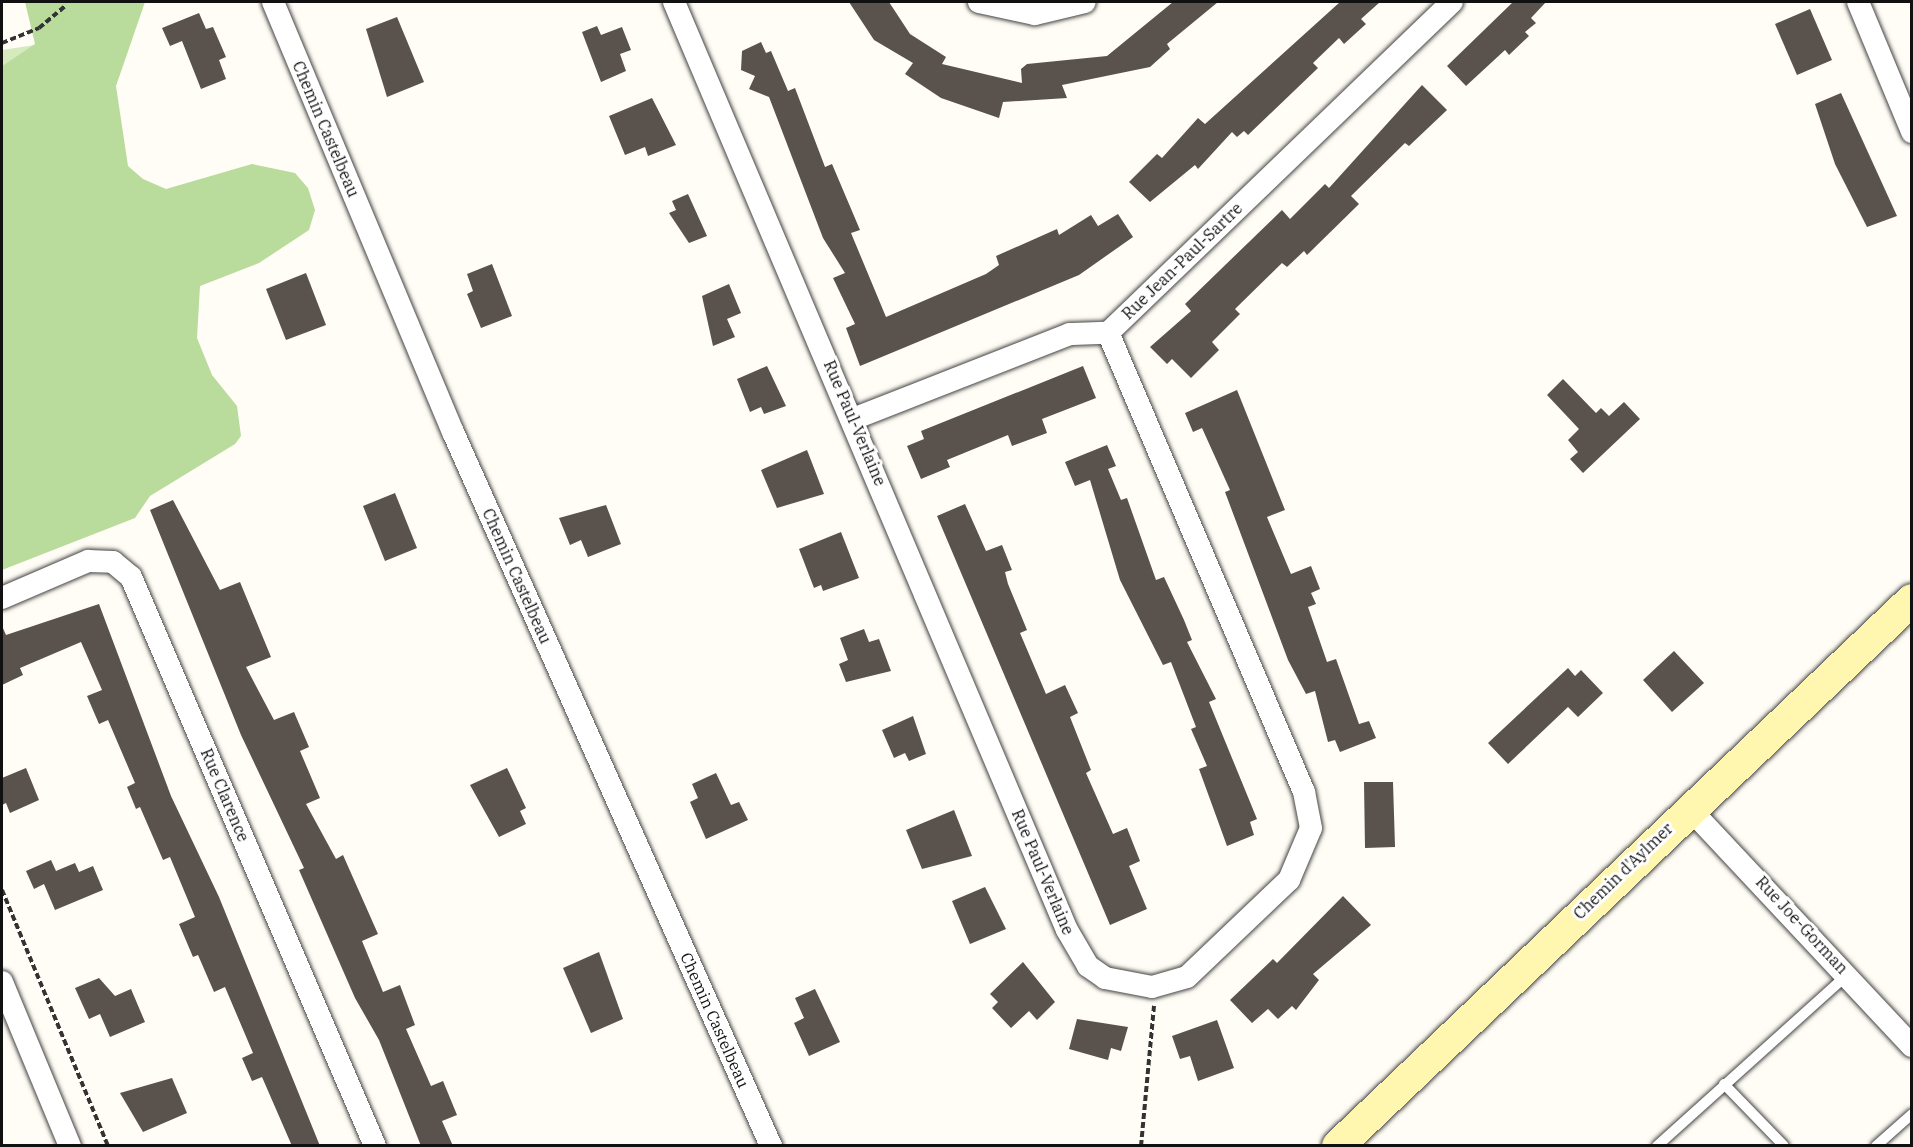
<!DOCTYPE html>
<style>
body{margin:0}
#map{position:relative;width:1913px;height:1147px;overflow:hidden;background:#fffdf5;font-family:"IBM Plex Serif",serif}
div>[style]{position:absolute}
.green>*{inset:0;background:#d5ebbd}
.forest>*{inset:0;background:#b9dc9c}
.building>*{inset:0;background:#5a524d}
.path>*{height:4px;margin-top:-2px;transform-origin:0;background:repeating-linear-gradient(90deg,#333 0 6px,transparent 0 9px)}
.roads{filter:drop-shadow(0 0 2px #444) drop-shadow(0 0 2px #444)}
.service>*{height:10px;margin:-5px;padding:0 5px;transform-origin:5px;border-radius:5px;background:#fff}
.minor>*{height:22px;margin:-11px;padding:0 11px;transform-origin:11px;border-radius:11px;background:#fff}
.secondary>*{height:32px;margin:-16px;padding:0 16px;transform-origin:16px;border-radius:16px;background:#fff6b0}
span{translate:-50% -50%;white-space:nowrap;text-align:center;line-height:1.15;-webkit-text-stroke:6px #fff;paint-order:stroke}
.street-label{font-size:16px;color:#111}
.frame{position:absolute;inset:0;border:3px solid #111;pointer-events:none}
</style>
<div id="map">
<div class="green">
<i style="clip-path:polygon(35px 45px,2px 66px,2px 50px)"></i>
</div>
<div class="forest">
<i style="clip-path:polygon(25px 2px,145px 2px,116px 86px,128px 166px,143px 179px,166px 189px,252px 164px,295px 173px,308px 188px,315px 210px,309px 230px,259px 263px,200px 286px,197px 338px,212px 375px,237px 406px,241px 436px,235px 444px,150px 496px,135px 518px,2px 570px,2px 66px,35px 44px)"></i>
</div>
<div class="building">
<i style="clip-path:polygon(849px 2px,889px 2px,910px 34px,946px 57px,942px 64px,1022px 83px,1021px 69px,1027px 64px,1107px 56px,1173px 2px,1218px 2px,1167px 44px,1170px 49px,1150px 67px,1062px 85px,1067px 98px,1003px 102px,999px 118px,941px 98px,905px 74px,913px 63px,874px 40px)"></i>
<i style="clip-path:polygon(1340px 2px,1380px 2px,1361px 19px,1366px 24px,1344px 44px,1339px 38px,1313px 63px,1318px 68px,1248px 135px,1244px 131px,1237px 137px,1232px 132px,1198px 169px,1195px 165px,1150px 202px,1129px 182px,1157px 154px,1162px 158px,1198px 118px,1205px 124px)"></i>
<i style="clip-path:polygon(1513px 2px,1546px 2px,1531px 18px,1536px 23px,1525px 32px,1529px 36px,1509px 55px,1505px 50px,1466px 86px,1447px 66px)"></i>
<i style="clip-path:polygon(1810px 9px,1832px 60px,1797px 75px,1775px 24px)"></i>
<i style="clip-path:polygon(199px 13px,206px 29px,213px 27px,226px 57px,219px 60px,226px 79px,201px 89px,182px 41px,170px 46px,162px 28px)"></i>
<i style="clip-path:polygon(397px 17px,424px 82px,387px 97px,366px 29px)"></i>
<i style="clip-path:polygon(597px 26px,601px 35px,622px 27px,631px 50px,620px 54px,626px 71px,601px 82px,582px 32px)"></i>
<i style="clip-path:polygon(761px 42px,766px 53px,771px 51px,788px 91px,795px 88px,825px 167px,832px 164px,860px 230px,851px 233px,886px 317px,986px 274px,999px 265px,996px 256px,1057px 229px,1059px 235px,1091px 215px,1098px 226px,1118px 214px,1133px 237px,1079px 275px,860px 366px,846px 328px,855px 324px,833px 278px,845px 273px,823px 238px,769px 97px,749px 89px,755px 76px,741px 70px,742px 51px)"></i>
<i style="clip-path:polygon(1422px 85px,1447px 110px,1409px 146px,1405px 143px,1351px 196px,1359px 204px,1307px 255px,1304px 251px,1287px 267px,1282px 263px,1235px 309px,1240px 314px,1212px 342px,1219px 350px,1191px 378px,1172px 359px,1167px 364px,1150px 347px,1191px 311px,1185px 304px,1282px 210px,1290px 219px,1325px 184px,1329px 188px)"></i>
<i style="clip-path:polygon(1841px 93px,1897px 216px,1867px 227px,1835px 164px,1815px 104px)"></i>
<i style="clip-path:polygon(652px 98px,676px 145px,648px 156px,645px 147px,625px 155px,609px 116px)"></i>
<i style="clip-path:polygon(688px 194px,707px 236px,689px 243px,669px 213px,676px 210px,672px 201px)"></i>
<i style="clip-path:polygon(492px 264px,512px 316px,481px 328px,467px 294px,473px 291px,467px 274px)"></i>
<i style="clip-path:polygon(306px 273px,326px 325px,286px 340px,266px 289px)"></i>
<i style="clip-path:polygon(729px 284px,741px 313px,727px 319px,735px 337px,713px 346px,702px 296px)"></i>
<i style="clip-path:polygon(767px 366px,786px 406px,764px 414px,761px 407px,750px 412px,737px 379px)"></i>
<i style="clip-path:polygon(1083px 366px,1096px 398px,1042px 419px,1047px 433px,1012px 446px,1008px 435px,947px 460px,950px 467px,921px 479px,907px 446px,924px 439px,921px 431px)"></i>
<i style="clip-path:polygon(1563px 379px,1596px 413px,1601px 408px,1609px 416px,1624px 402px,1640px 419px,1583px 473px,1570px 459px,1578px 452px,1568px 440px,1579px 429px,1547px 395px)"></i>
<i style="clip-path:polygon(1237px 390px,1285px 510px,1267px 517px,1291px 574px,1311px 566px,1320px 589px,1311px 593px,1316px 604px,1308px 607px,1327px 662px,1336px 659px,1359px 724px,1369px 721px,1376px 738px,1340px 752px,1335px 740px,1328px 742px,1315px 691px,1306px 694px,1288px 660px,1225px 492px,1230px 490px,1202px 428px,1193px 432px,1185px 413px)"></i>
<i style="clip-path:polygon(1107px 445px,1116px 466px,1108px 469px,1121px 500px,1127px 498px,1156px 580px,1164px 577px,1184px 620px,1192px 640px,1187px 642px,1216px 699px,1209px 702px,1257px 819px,1250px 822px,1254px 835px,1227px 846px,1199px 769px,1207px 766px,1191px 729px,1196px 727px,1171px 662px,1163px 665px,1120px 580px,1090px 480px,1075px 486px,1065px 462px)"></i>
<i style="clip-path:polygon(807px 450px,824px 494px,777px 508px,761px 470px)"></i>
<i style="clip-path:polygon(395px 493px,417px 548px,385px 561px,363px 506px)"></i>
<i style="clip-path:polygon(173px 500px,220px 590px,240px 582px,271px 657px,246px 667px,274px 720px,294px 712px,309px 747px,300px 751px,320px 798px,306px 804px,336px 859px,343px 855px,378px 934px,362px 941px,383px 992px,400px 985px,415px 1025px,406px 1029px,431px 1086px,443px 1081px,457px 1115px,442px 1121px,453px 1146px,421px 1146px,379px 1040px,355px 998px,299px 870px,304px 868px,241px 735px,150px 510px)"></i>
<i style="clip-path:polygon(965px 504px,986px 551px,1002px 545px,1012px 570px,1005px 572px,1008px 584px,1027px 630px,1020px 633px,1046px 694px,1065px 685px,1078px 713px,1070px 717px,1091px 770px,1086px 773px,1113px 834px,1127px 828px,1140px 861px,1129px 866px,1147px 909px,1110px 925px,937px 516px)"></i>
<i style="clip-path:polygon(606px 505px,621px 544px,588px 557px,581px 540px,570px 545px,559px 518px)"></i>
<i style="clip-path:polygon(841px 532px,859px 578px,823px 591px,821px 585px,814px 588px,799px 549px)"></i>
<i style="clip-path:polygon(99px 604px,171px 796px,219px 897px,320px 1146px,292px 1146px,262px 1077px,252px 1081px,242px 1058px,253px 1053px,225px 987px,214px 992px,198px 955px,193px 957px,179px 924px,195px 917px,170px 857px,163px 860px,140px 807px,136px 809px,127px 787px,135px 783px,108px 720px,99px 724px,87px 696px,102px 690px,81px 642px,20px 668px,23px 675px,2px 685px,2px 626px,6px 635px)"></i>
<i style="clip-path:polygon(864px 629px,869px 642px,879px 639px,891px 671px,846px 682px,839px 664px,848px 660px,840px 638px)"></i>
<i style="clip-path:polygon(1674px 651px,1704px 683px,1672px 712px,1643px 680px)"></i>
<i style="clip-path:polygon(1568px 668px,1575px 676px,1581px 670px,1603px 693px,1578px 717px,1568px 707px,1508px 764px,1488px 743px)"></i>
<i style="clip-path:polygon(913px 716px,926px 754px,909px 761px,905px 753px,894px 758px,882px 730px)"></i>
<i style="clip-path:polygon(26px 768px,39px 800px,10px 813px,6px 803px,2px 805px,2px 778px)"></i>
<i style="clip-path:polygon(507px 768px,526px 808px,520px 811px,526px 824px,499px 837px,470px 785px)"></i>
<i style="clip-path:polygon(716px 773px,731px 805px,739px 802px,748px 820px,706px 839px,690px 802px,698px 798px,692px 784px)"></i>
<i style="clip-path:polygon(1364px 782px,1393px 782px,1395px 847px,1365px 848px)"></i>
<i style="clip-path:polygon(954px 810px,972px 856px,922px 869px,906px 830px)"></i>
<i style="clip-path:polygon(51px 860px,56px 871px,75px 863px,79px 872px,93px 866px,103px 890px,55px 910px,44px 884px,34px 889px,26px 871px)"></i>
<i style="clip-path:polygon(985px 887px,1006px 929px,970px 944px,952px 901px)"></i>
<i style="clip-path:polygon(1343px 896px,1371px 925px,1313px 974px,1319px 980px,1296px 1010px,1292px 1006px,1278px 1019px,1268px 1009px,1252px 1023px,1230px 1000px,1273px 959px,1277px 963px)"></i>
<i style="clip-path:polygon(599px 952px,623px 1019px,591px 1033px,563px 968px)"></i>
<i style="clip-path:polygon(1023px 962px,1055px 1002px,1037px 1020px,1029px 1011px,1011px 1028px,992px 1008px,998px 1002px,990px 994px)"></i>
<i style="clip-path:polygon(99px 978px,115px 996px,131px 989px,145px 1022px,110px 1037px,100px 1014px,89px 1019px,75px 988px)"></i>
<i style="clip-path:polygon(815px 989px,840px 1042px,809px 1056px,794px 1023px,804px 1018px,795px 998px)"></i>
<i style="clip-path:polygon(1077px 1019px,1128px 1027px,1121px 1051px,1111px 1048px,1108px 1060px,1069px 1049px)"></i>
<i style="clip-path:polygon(1217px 1020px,1234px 1068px,1198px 1081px,1190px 1056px,1180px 1059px,1172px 1036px)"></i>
<i style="clip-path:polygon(172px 1078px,187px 1113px,143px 1132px,120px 1093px)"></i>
</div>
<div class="path">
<i style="left:2px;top:43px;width:40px;rotate:-22deg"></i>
<i style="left:39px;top:28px;width:34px;rotate:-40deg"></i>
<i style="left:2px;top:890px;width:277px;rotate:67.5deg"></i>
<i style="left:1141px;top:1146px;width:141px;rotate:-84.7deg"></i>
</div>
<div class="roads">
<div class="service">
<i style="left:1724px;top:1084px;width:86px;rotate:45.9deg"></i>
<i style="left:1657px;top:1146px;width:256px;rotate:-42deg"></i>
<i style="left:1876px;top:1146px;width:48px;rotate:-41.6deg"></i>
</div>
<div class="minor">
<i style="left:273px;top:2px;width:466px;rotate:67.3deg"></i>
<i style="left:453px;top:432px;width:782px;rotate:65.99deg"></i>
<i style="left:674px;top:2px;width:1008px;rotate:67.05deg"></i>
<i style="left:1067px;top:930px;width:42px;rotate:59.7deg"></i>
<i style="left:1088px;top:966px;width:21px;rotate:35deg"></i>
<i style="left:1105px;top:978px;width:48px;rotate:10.8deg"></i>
<i style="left:1152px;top:987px;width:36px;rotate:-16deg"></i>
<i style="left:1187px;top:977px;width:141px;rotate:-43.6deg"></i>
<i style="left:1289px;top:880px;width:56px;rotate:-67.1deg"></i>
<i style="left:1311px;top:828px;width:37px;rotate:-101deg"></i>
<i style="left:1304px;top:792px;width:499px;rotate:-113.1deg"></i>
<i style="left:979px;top:2px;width:57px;rotate:12.1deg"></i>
<i style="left:1035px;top:14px;width:51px;rotate:-13.5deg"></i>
<i style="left:1858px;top:2px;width:141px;rotate:67.4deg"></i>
<i style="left:853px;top:419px;width:233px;rotate:-21.4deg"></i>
<i style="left:1070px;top:334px;width:38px;rotate:-2deg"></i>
<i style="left:1108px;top:333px;width:477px;rotate:-43.9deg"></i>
<i style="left:2px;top:598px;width:94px;rotate:-23.3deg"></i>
<i style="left:88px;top:561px;width:25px;rotate:2deg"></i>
<i style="left:113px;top:562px;width:23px;rotate:40deg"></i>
<i style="left:131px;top:577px;width:619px;rotate:66.79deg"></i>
<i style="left:1689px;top:808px;width:326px;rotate:46.9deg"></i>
<i style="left:2px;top:982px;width:178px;rotate:67.5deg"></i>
</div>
<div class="secondary">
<i style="left:1338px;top:1146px;width:792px;rotate:-43.57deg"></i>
</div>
</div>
<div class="street-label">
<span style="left:326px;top:129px;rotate:67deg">Chemin Castelbeau</span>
<span style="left:1182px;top:261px;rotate:-44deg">Rue Jean-Paul-Sartre</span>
<span style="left:855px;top:423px;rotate:67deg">Rue Paul-Verlaine</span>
<span style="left:517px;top:576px;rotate:66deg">Chemin Castelbeau</span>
<span style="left:225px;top:795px;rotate:67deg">Rue Clarence</span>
<span style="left:1623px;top:871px;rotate:-44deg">Chemin d'Aylmer</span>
<span style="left:1043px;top:872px;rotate:67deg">Rue Paul-Verlaine</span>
<span style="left:1802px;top:925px;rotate:47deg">Rue Joe-Gorman</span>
<span style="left:715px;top:1020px;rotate:66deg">Chemin Castelbeau</span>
</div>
<div class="frame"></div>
</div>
